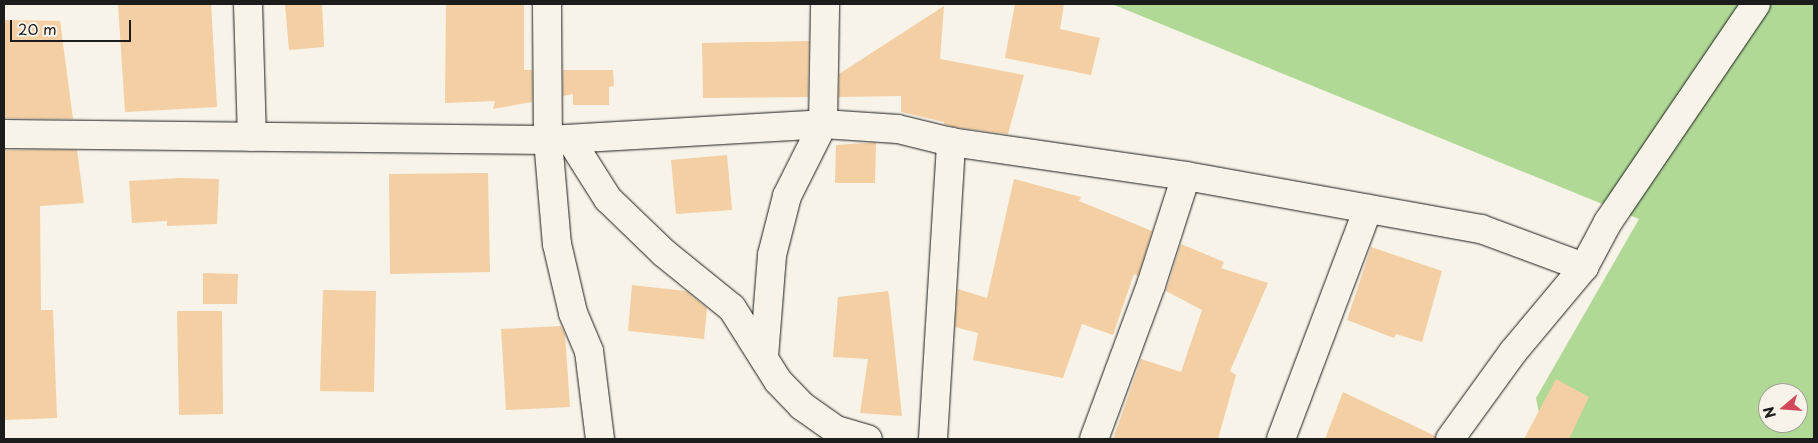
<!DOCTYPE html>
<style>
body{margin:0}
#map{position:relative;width:1818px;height:443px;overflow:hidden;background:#f7f3e8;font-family:"Playpen Sans",sans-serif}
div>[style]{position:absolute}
.green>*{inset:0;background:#b0d996}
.building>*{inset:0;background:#f3cfa3}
.roads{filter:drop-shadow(0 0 1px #1c1c1c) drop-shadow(0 0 1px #1c1c1c)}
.minor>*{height:28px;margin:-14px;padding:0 14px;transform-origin:14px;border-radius:14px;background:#f7f3e8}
span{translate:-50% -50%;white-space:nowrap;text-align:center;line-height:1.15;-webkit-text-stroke:4.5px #f7f3e8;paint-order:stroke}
.frame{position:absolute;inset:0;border:5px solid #1c1c1c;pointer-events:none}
.north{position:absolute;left:1758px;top:383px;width:50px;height:50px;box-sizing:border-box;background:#f7f3e8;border:1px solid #9f9d96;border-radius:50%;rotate:252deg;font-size:14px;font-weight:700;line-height:20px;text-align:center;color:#1c1c1c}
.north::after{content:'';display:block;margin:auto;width:18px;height:22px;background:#d1495b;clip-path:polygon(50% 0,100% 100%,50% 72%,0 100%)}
.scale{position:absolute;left:10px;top:20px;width:121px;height:22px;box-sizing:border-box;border:2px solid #1c1c1c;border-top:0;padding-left:6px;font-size:15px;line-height:18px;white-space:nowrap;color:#1c1c1c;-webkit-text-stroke:4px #f7f3e8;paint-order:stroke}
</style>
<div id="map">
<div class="green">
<i style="clip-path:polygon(evenodd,1112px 4px,1814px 4px,1814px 439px,1544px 439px,1536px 398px,1639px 219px,1112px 4px,1768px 393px,1798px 393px,1798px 423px,1768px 423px,1768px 393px)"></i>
</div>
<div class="building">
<i style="clip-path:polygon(118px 4px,211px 4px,217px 107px,125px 112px)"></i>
<i style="clip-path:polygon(285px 4px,322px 4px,324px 47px,289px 50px)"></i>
<i style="clip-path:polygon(446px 4px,524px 4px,524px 70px,532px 70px,532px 102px,493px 109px,495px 101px,445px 103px)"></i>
<i style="clip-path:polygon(1015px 4px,1064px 4px,1060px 29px,1100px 38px,1091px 75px,1005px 58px)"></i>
<i style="clip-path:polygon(944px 6px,940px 59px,1024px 75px,1008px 134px,954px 127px,944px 124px,944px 122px,901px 112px,901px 96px,839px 97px,839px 74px)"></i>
<i style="clip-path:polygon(4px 20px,60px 21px,73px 119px,4px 118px)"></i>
<i style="clip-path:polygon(809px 41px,808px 97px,703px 98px,702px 43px)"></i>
<i style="clip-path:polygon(563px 70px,613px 70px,614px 86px,609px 87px,609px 105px,573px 105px,573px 94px,563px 96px)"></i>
<i style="clip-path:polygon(866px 143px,876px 143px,875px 183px,835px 183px,836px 145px)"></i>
<i style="clip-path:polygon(4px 150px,77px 150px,84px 203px,40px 206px,41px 310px,53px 310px,57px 418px,4px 420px)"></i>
<i style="clip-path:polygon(727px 155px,732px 210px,676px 214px,671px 160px)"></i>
<i style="clip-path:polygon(488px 173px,490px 272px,390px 274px,389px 174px)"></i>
<i style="clip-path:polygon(180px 178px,219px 179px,217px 224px,167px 226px,167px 221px,132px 223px,129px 181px)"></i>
<i style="clip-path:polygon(1014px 179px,1081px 197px,1079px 201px,1152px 231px,1138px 276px,1134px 274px,1113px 335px,1082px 324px,1063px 378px,973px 360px,978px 333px,955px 327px,958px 289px,987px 298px)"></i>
<i style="clip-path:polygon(1181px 244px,1224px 262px,1221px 268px,1268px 283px,1230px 371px,1236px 375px,1218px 439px,1113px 439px,1141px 359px,1181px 372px,1202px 310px,1166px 291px)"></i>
<i style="clip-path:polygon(1371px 247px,1442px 271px,1422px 342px,1396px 334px,1394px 338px,1347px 320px)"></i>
<i style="clip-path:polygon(203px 273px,238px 274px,237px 304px,203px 304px)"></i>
<i style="clip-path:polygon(632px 285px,686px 291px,707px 308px,704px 339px,628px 331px)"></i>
<i style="clip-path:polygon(323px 290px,376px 291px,374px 392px,320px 391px)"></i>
<i style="clip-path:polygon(888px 291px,889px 295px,902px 416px,860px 413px,868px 359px,833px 357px,838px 297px)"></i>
<i style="clip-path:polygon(177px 311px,222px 311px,223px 414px,179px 415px)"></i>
<i style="clip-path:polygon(561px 326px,565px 334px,570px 407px,506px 410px,501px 329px)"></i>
<i style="clip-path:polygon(1556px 379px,1589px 397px,1569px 439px,1524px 439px)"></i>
<i style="clip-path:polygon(1343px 392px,1435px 436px,1435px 439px,1325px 439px)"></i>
</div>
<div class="roads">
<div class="minor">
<i style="left:248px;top:4px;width:133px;rotate:88.3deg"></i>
<i style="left:547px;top:4px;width:136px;rotate:89.6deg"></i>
<i style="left:548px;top:140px;width:104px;rotate:85.1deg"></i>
<i style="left:557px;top:244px;width:71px;rotate:76.9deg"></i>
<i style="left:573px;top:313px;width:41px;rotate:67.2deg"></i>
<i style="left:589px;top:351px;width:89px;rotate:82.9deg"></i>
<i style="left:4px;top:134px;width:544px;rotate:0.63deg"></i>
<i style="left:548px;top:140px;width:275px;rotate:-3.3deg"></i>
<i style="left:823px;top:124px;width:75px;rotate:3.8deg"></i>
<i style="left:898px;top:129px;width:55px;rotate:13.8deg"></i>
<i style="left:951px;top:142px;width:237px;rotate:8.2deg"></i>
<i style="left:1186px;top:176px;width:300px;rotate:10.2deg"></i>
<i style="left:1481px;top:229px;width:110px;rotate:20.3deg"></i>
<i style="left:570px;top:139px;width:71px;rotate:57.7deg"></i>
<i style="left:608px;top:199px;width:78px;rotate:44deg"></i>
<i style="left:664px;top:253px;width:87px;rotate:39deg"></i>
<i style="left:732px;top:308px;width:86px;rotate:57.8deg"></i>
<i style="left:778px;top:381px;width:35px;rotate:46deg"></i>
<i style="left:802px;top:406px;width:42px;rotate:35.2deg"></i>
<i style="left:836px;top:430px;width:33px;rotate:16deg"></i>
<i style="left:764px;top:357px;width:102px;rotate:-85.5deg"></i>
<i style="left:772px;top:255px;width:61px;rotate:-75.7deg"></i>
<i style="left:787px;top:196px;width:80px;rotate:-63.4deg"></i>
<i style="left:823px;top:124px;width:120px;rotate:-89deg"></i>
<i style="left:933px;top:439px;width:298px;rotate:-86.5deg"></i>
<i style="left:1094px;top:439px;width:164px;rotate:-69.7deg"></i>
<i style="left:1151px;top:285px;width:114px;rotate:-72.2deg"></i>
<i style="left:1281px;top:439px;width:246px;rotate:-69.3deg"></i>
<i style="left:1450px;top:439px;width:107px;rotate:-54.1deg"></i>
<i style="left:1513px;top:352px;width:111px;rotate:-50.1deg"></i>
<i style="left:1584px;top:267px;width:51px;rotate:-61.9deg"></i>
<i style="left:1608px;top:222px;width:263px;rotate:-55.8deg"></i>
</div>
</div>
<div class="frame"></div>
<div class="north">N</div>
<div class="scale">20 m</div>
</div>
